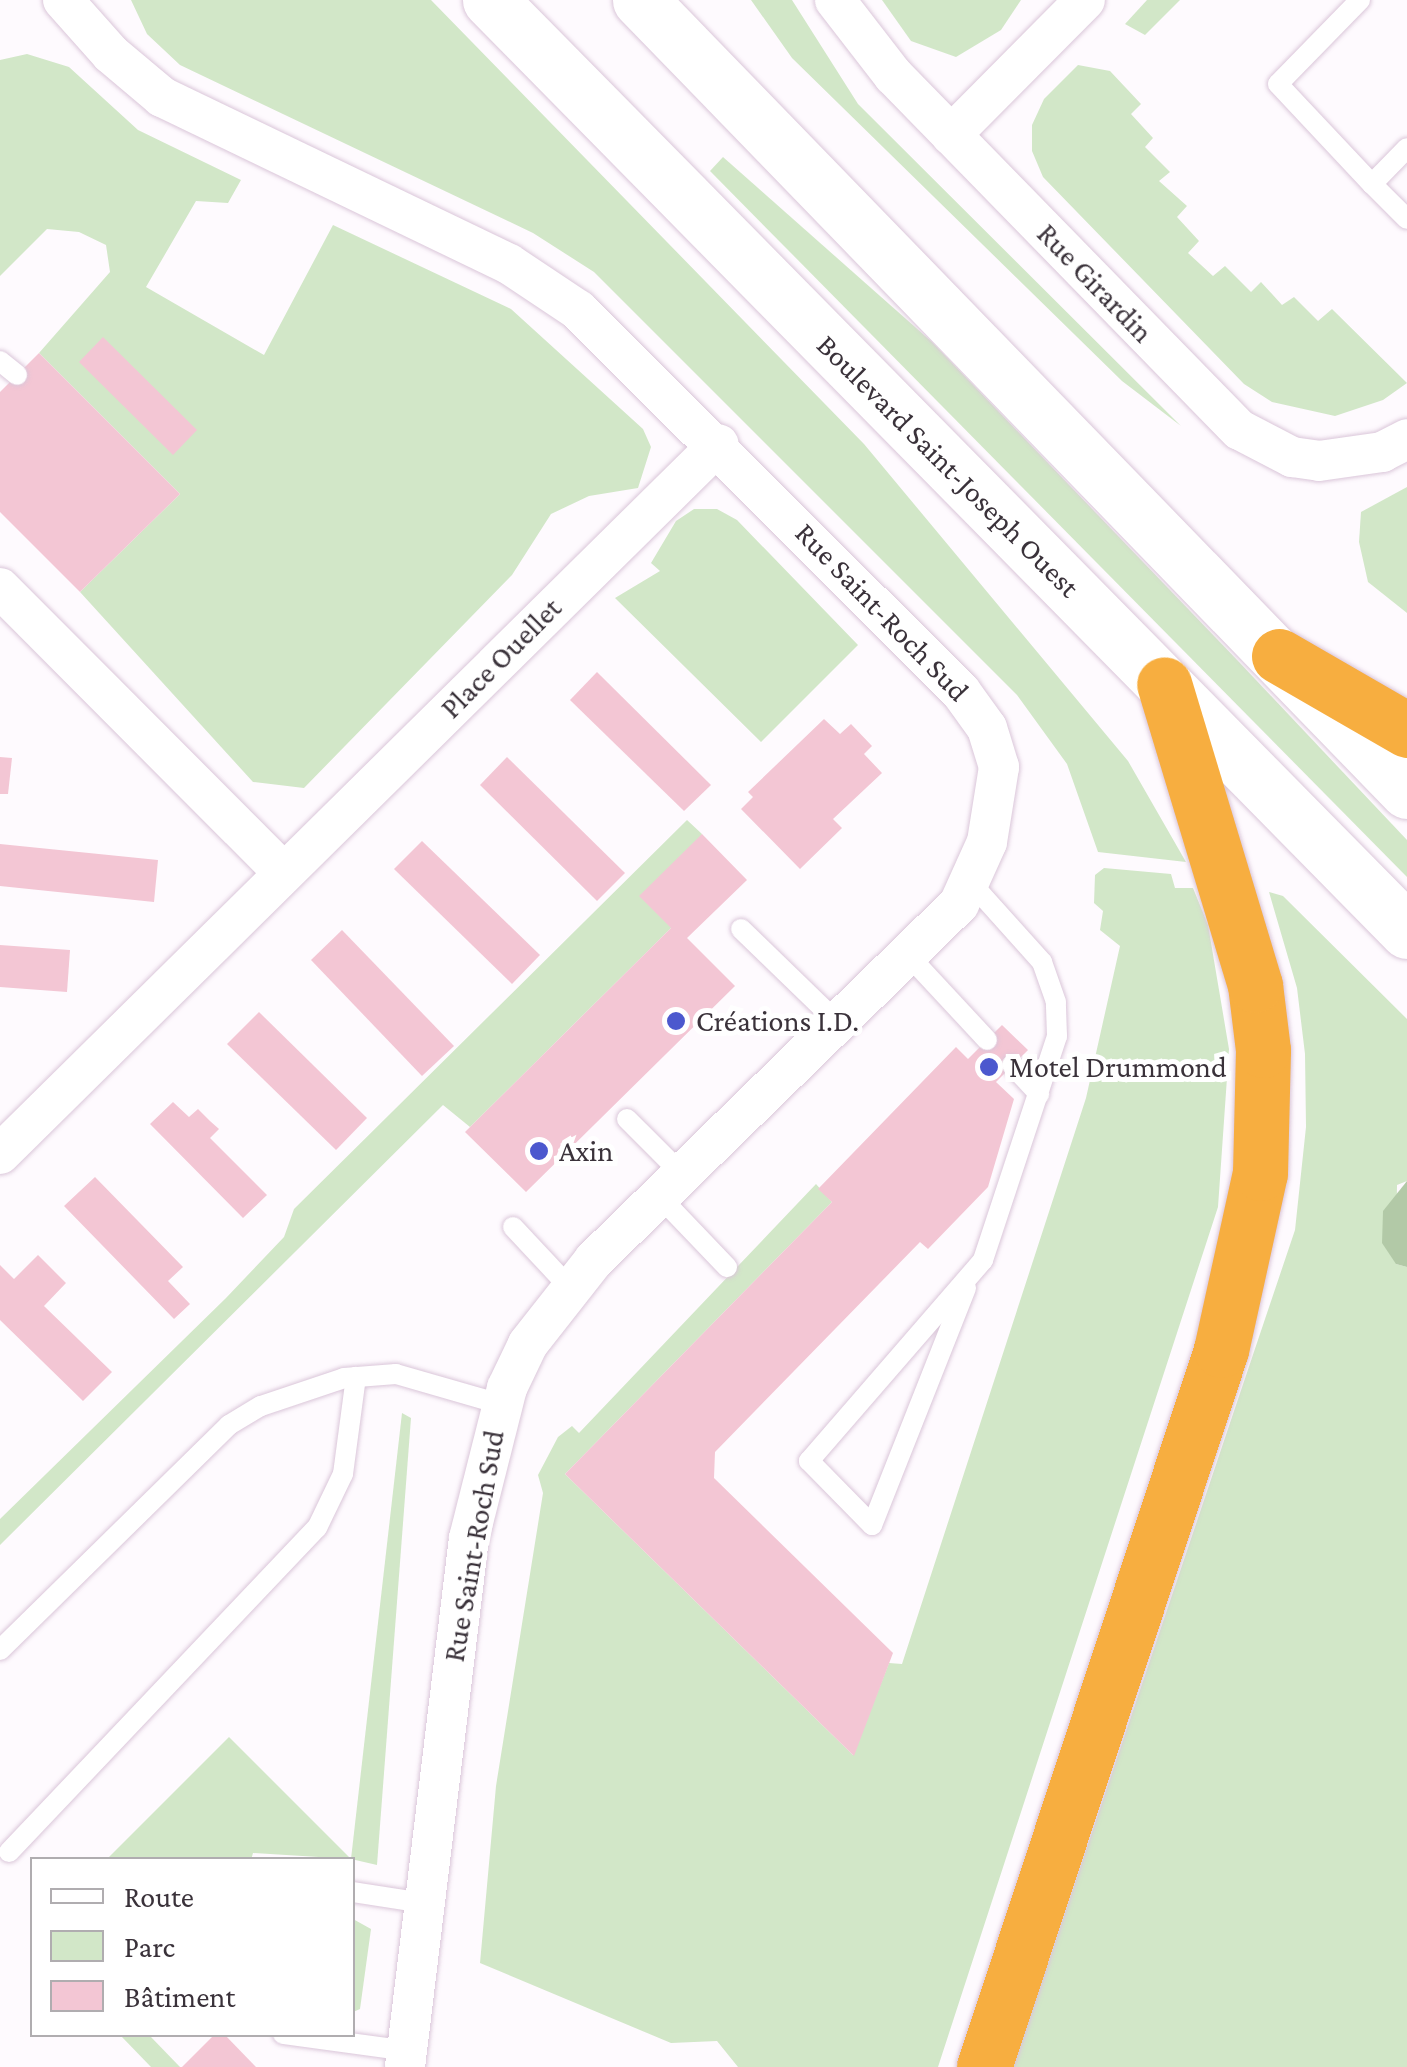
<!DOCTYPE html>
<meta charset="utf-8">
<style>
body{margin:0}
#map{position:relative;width:1407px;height:2067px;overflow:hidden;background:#fefafe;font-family:"Crimson Pro",serif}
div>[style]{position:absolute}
.green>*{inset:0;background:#d2e7c8}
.forest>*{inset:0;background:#b2c9a7}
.building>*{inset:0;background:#f3c6d4}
.roads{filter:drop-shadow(0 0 2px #dac6d9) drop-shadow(0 0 2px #dac6d9)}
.lane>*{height:20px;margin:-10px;padding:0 10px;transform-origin:10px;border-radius:10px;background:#fff}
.street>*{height:40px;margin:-20px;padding:0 20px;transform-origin:20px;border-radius:20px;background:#fff}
.secondary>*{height:55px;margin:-27.5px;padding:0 27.5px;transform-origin:27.5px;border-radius:27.5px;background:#fff}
.highway>*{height:55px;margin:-27.5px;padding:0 27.5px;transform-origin:27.5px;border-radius:27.5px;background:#f7ae40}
.dots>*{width:28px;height:28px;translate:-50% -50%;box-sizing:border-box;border:5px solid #fff;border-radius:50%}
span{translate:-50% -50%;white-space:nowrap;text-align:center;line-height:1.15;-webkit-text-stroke:10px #fff;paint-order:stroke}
.street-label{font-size:30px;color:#3a323a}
.poi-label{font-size:30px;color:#3a323a}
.left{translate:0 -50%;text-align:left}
.legend{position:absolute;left:30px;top:1857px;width:325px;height:180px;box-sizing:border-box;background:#fff;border:2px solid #b0adb0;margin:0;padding:12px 18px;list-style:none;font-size:30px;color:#3a323a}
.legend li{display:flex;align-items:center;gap:20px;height:50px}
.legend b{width:50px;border:2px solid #b0adb0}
</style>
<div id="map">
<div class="green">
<i style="clip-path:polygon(131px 0,431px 0,864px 444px,1128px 761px,1186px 862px,1098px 852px,1067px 764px,1017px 695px,594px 272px,533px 233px,180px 65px,147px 34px)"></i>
<i style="clip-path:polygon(751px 0,792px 0,858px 104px,1181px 426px,1122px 381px,792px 58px)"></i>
<i style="clip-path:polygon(882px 0,1021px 0,1001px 30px,956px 57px,911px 41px)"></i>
<i style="clip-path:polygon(1147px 0,1180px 0,1145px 35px,1125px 24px)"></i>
<i style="clip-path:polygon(27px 54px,69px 67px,138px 130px,241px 180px,228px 203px,196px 201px,146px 287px,264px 355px,333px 225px,511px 309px,643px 429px,651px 447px,638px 488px,589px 496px,551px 514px,512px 575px,304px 788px,253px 782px,80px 592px,180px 494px,39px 353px,110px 272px,106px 245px,79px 232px,47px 229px,0 276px,0 60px)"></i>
<i style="clip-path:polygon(1078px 65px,1110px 71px,1141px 104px,1131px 114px,1153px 138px,1145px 147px,1170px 172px,1159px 181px,1187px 206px,1177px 217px,1199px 241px,1188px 253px,1213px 276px,1225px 266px,1251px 292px,1261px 282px,1282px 305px,1294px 297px,1318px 321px,1332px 309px,1407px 383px,1383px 400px,1335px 416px,1272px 402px,1244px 384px,1043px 177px,1032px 151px,1032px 125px,1044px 99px)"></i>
<i style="clip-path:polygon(723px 157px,932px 342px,1240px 663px,1407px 840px,1407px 877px,710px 171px)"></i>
<i style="clip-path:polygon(1407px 487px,1407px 613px,1368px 582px,1359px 542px,1361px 512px)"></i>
<i style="clip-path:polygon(694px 509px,717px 509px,737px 520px,858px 645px,761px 742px,615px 598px,660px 571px,651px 563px,676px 521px)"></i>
<i style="clip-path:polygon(687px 820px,702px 834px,671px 928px,470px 1127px,443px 1105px,0 1545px,0 1519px,226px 1298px,284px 1237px,294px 1209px)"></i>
<i style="clip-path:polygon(1104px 868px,1171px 874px,1175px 888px,1193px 888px,1208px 925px,1229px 1049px,1218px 1207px,938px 2067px,738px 2067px,717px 2041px,671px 2043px,480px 1963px,496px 1786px,543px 1493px,538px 1475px,558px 1437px,572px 1426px,579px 1433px,816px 1184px,832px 1202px,565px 1474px,853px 1755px,889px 1663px,902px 1664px,1086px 1098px,1120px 946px,1100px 930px,1103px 911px,1094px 903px,1095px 875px)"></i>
<i style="clip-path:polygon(1269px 892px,1283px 896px,1407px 1019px,1407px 1181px,1397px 1185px,1396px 1264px,1407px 1267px,1407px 2067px,1013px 2067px,1295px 1230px,1306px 1127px,1305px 1054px,1297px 988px)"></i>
<i style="clip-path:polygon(402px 1413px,411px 1418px,377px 1865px,351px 1859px)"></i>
<i style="clip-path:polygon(229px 1737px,351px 1859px,253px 1853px,251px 1860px,107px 1859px)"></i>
<i style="clip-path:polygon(353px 1919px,371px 1929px,360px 2009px,353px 2012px)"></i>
<i style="clip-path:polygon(120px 2035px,149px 2035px,180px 2067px,151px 2067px)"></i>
</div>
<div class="forest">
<i style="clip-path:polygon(1407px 1181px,1407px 1267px,1396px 1264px,1382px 1243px,1383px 1211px)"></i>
</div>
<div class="building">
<i style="clip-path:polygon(103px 337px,197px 430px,173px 455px,79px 362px)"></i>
<i style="clip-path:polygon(39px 353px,180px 494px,80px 592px,0 512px,0 392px)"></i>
<i style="clip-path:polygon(597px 672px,711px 785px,684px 811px,570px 700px)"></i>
<i style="clip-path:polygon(824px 719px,840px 734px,851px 724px,872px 746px,864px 754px,882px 773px,833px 819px,842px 828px,800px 869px,741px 809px,753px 797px,748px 792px)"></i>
<i style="clip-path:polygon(0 757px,12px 758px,8px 794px,0 794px)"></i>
<i style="clip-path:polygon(507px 757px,625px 873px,597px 901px,480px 785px)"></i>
<i style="clip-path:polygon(702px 834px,747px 880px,687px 938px,735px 986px,526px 1192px,465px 1132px,671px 928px,639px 896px)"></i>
<i style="clip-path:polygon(422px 841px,540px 955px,512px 984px,394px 869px)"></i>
<i style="clip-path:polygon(0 844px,158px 860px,154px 902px,0 886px)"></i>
<i style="clip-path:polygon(342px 930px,454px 1046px,422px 1076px,311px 960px)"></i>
<i style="clip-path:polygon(0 945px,70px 950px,67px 992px,0 987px)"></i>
<i style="clip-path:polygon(259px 1012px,367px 1118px,336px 1150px,227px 1044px)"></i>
<i style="clip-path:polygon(1002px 1025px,1028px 1050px,996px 1082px,1014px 1099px,988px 1187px,928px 1249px,920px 1242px,715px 1452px,714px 1478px,893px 1653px,854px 1756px,565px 1474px,832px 1202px,818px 1189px,956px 1047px,968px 1059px)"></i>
<i style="clip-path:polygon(173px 1102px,189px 1117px,198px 1109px,210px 1121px,219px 1129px,210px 1138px,267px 1195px,243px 1218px,150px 1124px)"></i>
<i style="clip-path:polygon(95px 1177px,183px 1267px,168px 1281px,190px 1304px,174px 1319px,64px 1206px)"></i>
<i style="clip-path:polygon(38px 1255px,66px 1283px,44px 1306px,112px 1372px,83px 1401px,0 1320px,0 1265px,14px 1279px)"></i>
<i style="clip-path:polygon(215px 2034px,224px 2034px,256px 2067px,182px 2067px)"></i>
</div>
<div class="roads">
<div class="lane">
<i style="left:1360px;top:0;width:117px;rotate:134.3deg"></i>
<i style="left:1278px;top:84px;width:137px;rotate:46.8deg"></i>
<i style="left:1372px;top:184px;width:50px;rotate:-45.8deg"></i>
<i style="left:1372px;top:184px;width:49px;rotate:45deg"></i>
<i style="left:0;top:361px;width:22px;rotate:39deg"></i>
<i style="left:741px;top:929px;width:135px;rotate:44.1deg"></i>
<i style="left:908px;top:955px;width:116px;rotate:47.1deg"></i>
<i style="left:1012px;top:1065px;width:40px;rotate:47deg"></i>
<i style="left:627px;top:1119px;width:79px;rotate:45deg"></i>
<i style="left:660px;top:1197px;width:97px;rotate:46.3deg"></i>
<i style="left:513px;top:1227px;width:83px;rotate:46.9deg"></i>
<i style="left:966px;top:1288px;width:255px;rotate:111.6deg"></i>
<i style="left:872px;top:1525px;width:90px;rotate:-134.5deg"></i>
<i style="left:809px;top:1461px;width:266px;rotate:-49.1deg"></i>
<i style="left:983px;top:1260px;width:236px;rotate:-71.7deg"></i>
<i style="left:1057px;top:1036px;width:34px;rotate:-92deg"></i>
<i style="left:1056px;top:1002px;width:42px;rotate:-109.3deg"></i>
<i style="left:1042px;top:962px;width:106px;rotate:-131.9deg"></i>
<i style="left:0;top:1650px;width:321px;rotate:-44.5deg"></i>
<i style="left:229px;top:1425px;width:37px;rotate:-31deg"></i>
<i style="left:261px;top:1406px;width:88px;rotate:-18.6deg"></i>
<i style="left:344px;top:1378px;width:52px;rotate:-4.4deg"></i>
<i style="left:396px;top:1374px;width:108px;rotate:16.1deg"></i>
<i style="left:9px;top:1852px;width:447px;rotate:-46.5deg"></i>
<i style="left:317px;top:1528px;width:60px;rotate:-64.3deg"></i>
<i style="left:343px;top:1474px;width:98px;rotate:-82.4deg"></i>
<i style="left:352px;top:1892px;width:73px;rotate:8.7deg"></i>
<i style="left:283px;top:2034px;width:126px;rotate:7.7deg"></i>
</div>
<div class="street">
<i style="left:63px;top:0;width:72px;rotate:48.4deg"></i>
<i style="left:111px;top:54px;width:67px;rotate:40.1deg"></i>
<i style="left:162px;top:97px;width:385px;rotate:25.7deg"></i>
<i style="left:509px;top:264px;width:83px;rotate:33.7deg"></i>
<i style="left:578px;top:310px;width:541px;rotate:44.93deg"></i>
<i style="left:961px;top:692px;width:44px;rotate:54.2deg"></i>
<i style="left:987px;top:728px;width:41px;rotate:72.9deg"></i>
<i style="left:999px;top:767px;width:76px;rotate:99.1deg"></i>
<i style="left:987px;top:842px;width:68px;rotate:114.3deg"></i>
<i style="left:959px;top:904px;width:510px;rotate:135.72deg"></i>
<i style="left:594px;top:1260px;width:107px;rotate:128.2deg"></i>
<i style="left:528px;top:1344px;width:49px;rotate:115.5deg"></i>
<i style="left:507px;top:1388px;width:155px;rotate:104.2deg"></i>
<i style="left:469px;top:1538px;width:533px;rotate:96.9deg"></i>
<i style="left:835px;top:0;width:95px;rotate:52.3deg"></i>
<i style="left:893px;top:75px;width:496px;rotate:45.7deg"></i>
<i style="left:1240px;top:430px;width:59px;rotate:27.4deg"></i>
<i style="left:1292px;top:457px;width:27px;rotate:8deg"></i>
<i style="left:1319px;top:461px;width:64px;rotate:-8.1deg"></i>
<i style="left:1382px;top:452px;width:28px;rotate:-27deg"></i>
<i style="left:951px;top:135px;width:190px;rotate:-45.2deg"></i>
<i style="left:0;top:588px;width:401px;rotate:45.1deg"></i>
<i style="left:0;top:1154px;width:1010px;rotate:-44.64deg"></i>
</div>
<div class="secondary">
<i style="left:490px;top:0;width:1307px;rotate:45.43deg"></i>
<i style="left:640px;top:0;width:1102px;rotate:45.88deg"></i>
</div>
<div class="highway">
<i style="left:1279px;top:656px;width:148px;rotate:30deg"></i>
<i style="left:984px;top:2067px;width:755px;rotate:-71.71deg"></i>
<i style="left:1221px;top:1350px;width:181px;rotate:-77.6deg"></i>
<i style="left:1260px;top:1173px;width:123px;rotate:-88.6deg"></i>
<i style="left:1263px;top:1050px;width:65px;rotate:-97deg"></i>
<i style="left:1255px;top:985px;width:314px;rotate:-106.8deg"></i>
</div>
</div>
<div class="dots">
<i style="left:676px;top:1021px;background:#4c58ce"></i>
<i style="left:989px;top:1067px;background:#4c58ce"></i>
<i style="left:539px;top:1151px;background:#4c58ce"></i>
</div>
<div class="street-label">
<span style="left:1095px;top:283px;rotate:46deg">Rue Girardin</span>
<span style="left:948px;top:466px;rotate:45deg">Boulevard Saint-Joseph Ouest</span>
<span style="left:882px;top:612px;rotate:46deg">Rue Saint-Roch Sud</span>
<span style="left:501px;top:658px;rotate:-45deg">Place Ouellet</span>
<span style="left:474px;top:1546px;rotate:-80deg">Rue Saint-Roch Sud</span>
</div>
<div class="poi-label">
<span class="left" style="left:696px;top:1021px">Créations I.D.</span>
<span class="left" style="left:1009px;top:1067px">Motel Drummond</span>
<span class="left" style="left:559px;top:1151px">Axin</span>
</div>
<ul class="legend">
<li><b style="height:12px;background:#fff"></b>Route</li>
<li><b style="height:28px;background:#d2e7c8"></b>Parc</li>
<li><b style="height:28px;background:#f3c6d4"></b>Bâtiment</li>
</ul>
</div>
